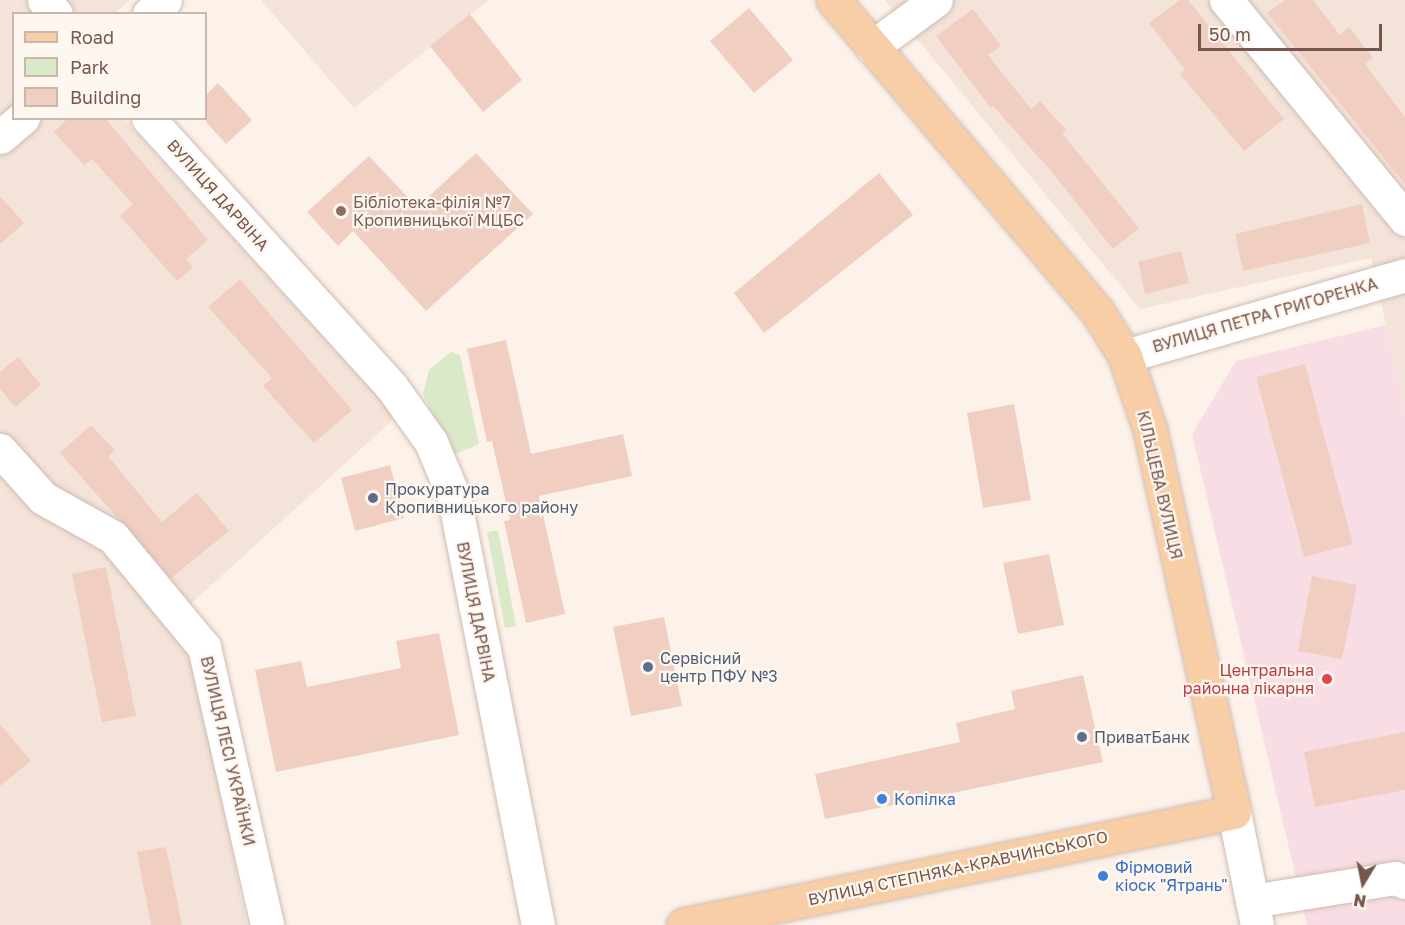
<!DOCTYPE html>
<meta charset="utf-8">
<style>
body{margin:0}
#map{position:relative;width:1405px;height:925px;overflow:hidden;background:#fcf2e9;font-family:"Golos Text",sans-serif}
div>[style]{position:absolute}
.residential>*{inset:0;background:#f3e3d8}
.medical>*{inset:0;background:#f9dde4}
.green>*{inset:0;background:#dae9c8}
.building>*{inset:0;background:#f0cec2}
.roads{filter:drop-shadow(0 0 2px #d0bbb1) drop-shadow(0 0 2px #d0bbb1)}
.minor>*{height:33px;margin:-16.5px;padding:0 16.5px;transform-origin:16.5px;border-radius:16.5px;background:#fff}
.major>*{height:33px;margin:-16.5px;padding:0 16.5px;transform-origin:16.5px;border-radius:16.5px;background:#f7cea5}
.dots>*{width:16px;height:16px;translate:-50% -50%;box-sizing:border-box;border:3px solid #fef7f0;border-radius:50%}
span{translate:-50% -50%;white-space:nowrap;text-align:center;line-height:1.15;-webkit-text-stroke:4.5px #fef7f0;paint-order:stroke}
.street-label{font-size:16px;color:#76574d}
.education-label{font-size:16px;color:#785e54}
.left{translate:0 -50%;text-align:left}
.service-label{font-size:16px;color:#4e5e75}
.health-label{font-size:16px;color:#be3a42}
.right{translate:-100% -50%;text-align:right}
.shop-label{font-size:16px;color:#366cbe}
.legend{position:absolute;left:12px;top:12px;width:195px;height:108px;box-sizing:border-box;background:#fef7f0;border:2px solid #c8b7af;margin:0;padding:8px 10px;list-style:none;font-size:18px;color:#76574d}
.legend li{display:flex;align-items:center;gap:12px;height:30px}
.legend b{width:30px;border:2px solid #c8b7af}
.north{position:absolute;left:1333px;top:853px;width:60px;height:60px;-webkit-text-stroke:4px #fef7f0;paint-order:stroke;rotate:190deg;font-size:16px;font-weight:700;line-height:24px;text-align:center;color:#76574d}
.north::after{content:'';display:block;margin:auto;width:21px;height:27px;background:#76574d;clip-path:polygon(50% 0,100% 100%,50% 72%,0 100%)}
.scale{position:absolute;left:1198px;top:24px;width:184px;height:27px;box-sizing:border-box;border:3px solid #76574d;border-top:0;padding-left:8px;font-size:18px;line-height:21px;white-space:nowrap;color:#76574d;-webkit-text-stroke:4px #fef7f0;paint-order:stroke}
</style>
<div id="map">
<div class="residential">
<i style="clip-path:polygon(0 0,130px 0,115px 13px,14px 14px,14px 118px,124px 119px,396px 417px,184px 610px,247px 925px,0 925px)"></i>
<i style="clip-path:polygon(261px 0,489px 0,354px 108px)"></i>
<i style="clip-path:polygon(885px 0,1405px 0,1405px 410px,1371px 258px,1140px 309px)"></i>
</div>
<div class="medical">
<i style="clip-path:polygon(1386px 325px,1405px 410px,1405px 925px,1307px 925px,1192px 434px,1236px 361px)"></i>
</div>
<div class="green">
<i style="clip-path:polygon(451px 352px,460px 355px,479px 444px,453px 455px,423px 394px,429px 370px)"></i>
<i style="clip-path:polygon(498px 530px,516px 626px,505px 628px,487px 532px)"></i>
</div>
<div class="building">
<i style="clip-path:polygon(1180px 0,1188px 0,1284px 119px,1244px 151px,1180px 74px,1185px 70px,1149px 23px)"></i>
<i style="clip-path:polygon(1285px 0,1313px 0,1340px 35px,1349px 27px,1373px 58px,1365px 64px,1405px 117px,1405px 184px,1267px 13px)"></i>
<i style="clip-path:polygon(749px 8px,793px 60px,754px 93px,710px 41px)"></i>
<i style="clip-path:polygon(973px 9px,1001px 46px,988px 55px,1031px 109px,1040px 101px,1066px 130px,1062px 133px,1139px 228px,1113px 249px,1051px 171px,993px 106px,991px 108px,936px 36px)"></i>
<i style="clip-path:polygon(470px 14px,522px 80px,483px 112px,430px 46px)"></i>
<i style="clip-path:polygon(218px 83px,252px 120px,226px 144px,206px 122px,206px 95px)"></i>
<i style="clip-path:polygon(68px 118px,105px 118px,208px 240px,186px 259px,193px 268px,177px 281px,120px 216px,133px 204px,92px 159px,84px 165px,54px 132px)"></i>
<i style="clip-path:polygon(476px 153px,533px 214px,426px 311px,353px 231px,338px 246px,307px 212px,369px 156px,417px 207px)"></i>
<i style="clip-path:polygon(879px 173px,913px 215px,764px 333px,734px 293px)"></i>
<i style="clip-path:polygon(0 196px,24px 223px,0 244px)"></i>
<i style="clip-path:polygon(1362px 204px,1370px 243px,1243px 271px,1235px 234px)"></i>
<i style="clip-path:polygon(1181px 251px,1189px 283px,1145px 294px,1138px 262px)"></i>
<i style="clip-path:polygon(240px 279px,352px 410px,314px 443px,263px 386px,272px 378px,208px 307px)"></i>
<i style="clip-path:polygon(506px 340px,531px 454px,623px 434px,632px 476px,539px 496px,565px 614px,526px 623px,504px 521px,510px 520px,492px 441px,487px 442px,467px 349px)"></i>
<i style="clip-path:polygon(18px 357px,41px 385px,15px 407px,0 389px,0 372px)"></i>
<i style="clip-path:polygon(1305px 364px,1353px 544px,1304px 557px,1256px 377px)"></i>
<i style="clip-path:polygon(1014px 404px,1031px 500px,983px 508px,967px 413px)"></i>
<i style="clip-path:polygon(91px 425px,115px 450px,108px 456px,162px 522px,197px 493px,229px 531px,171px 578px,60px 453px)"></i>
<i style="clip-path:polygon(390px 465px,404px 518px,355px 531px,341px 478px)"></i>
<i style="clip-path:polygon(1049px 554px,1064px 625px,1018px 634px,1003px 563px)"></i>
<i style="clip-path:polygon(106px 567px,136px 716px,102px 722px,72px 574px)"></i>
<i style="clip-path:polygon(1312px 576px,1357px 585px,1342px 659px,1298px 651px)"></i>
<i style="clip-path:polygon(664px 617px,682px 706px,631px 716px,613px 627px)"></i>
<i style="clip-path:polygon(439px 633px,459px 735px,276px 772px,255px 670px,301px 661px,307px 687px,401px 668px,396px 641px)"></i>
<i style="clip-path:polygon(1083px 675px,1103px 762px,825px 819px,815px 774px,960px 742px,956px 723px,1015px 709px,1011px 691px)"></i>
<i style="clip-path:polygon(0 724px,31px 761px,0 786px)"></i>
<i style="clip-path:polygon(1405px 732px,1405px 790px,1315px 807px,1304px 752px)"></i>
<i style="clip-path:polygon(166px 847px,182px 925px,151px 925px,137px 852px)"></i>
</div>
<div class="roads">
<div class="minor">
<i style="left:44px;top:0;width:18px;rotate:49deg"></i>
<i style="left:1226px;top:0;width:283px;rotate:50.7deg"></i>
<i style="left:149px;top:14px;width:21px;rotate:-41deg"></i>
<i style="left:872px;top:47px;width:79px;rotate:-36.3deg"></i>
<i style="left:148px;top:118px;width:362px;rotate:47.8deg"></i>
<i style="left:391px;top:386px;width:69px;rotate:54.5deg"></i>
<i style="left:431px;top:442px;width:60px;rotate:67.3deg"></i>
<i style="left:454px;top:497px;width:436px;rotate:78.9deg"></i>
<i style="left:0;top:137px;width:30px;rotate:-40deg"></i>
<i style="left:1125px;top:356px;width:291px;rotate:-16.1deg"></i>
<i style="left:0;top:450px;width:64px;rotate:48.1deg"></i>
<i style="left:43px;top:498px;width:80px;rotate:29.1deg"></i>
<i style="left:113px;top:537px;width:143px;rotate:50.4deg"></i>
<i style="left:204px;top:647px;width:285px;rotate:77.2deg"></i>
<i style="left:1234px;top:812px;width:115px;rotate:78.5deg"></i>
<i style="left:1252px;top:901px;width:145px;rotate:-9.1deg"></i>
<i style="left:1395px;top:878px;width:11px;rotate:22deg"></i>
</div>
<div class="major">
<i style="left:683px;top:925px;width:562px;rotate:-11.59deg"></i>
<i style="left:1234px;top:812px;width:391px;rotate:-102.4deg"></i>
<i style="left:1150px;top:430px;width:78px;rotate:-108.7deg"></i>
<i style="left:1125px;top:356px;width:53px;rotate:-121.9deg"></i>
<i style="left:1097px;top:311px;width:408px;rotate:-130.3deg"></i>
</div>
</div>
<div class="dots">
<i style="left:341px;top:211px;background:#8d6e63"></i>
<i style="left:373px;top:498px;background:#5c6f8a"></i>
<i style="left:648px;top:667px;background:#5c6f8a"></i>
<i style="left:1327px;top:679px;background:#e0444e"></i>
<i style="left:1082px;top:737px;background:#5c6f8a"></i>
<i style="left:882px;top:799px;background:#3f7fe0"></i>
<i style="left:1103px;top:876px;background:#3f7fe0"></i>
</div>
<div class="street-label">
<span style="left:218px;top:195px;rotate:48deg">ВУЛИЦЯ ДАРВІНА</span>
<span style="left:1265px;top:315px;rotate:-16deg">ВУЛИЦЯ ПЕТРА ГРИГОРЕНКА</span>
<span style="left:1160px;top:485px;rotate:77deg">КІЛЬЦЕВА ВУЛИЦЯ</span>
<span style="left:476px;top:612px;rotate:79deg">ВУЛИЦЯ ДАРВІНА</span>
<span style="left:228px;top:751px;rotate:77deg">ВУЛИЦЯ ЛЕСІ УКРАЇНКИ</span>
<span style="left:958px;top:868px;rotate:-12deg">ВУЛИЦЯ СТЕПНЯКА-КРАВЧИНСЬКОГО</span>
</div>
<div class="education-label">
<span class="left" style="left:353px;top:211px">Бібліотека-філія №7<br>Кропивницької МЦБС</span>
</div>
<div class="service-label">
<span class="left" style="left:385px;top:498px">Прокуратура<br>Кропивницького району</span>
<span class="left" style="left:660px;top:667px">Сервісний<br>центр ПФУ №3</span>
<span class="left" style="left:1094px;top:737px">ПриватБанк</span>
</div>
<div class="health-label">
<span class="right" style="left:1314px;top:679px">Центральна<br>районна лікарня</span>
</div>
<div class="shop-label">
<span class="left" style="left:894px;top:799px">Копілка</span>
<span class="left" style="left:1115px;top:876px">Фірмовий<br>кіоск "Ятрань"</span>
</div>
<ul class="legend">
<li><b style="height:8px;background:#f7cea5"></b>Road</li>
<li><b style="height:16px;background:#dae9c8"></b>Park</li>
<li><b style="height:16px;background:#f0cec2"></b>Building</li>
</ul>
<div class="north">N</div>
<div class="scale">50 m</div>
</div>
